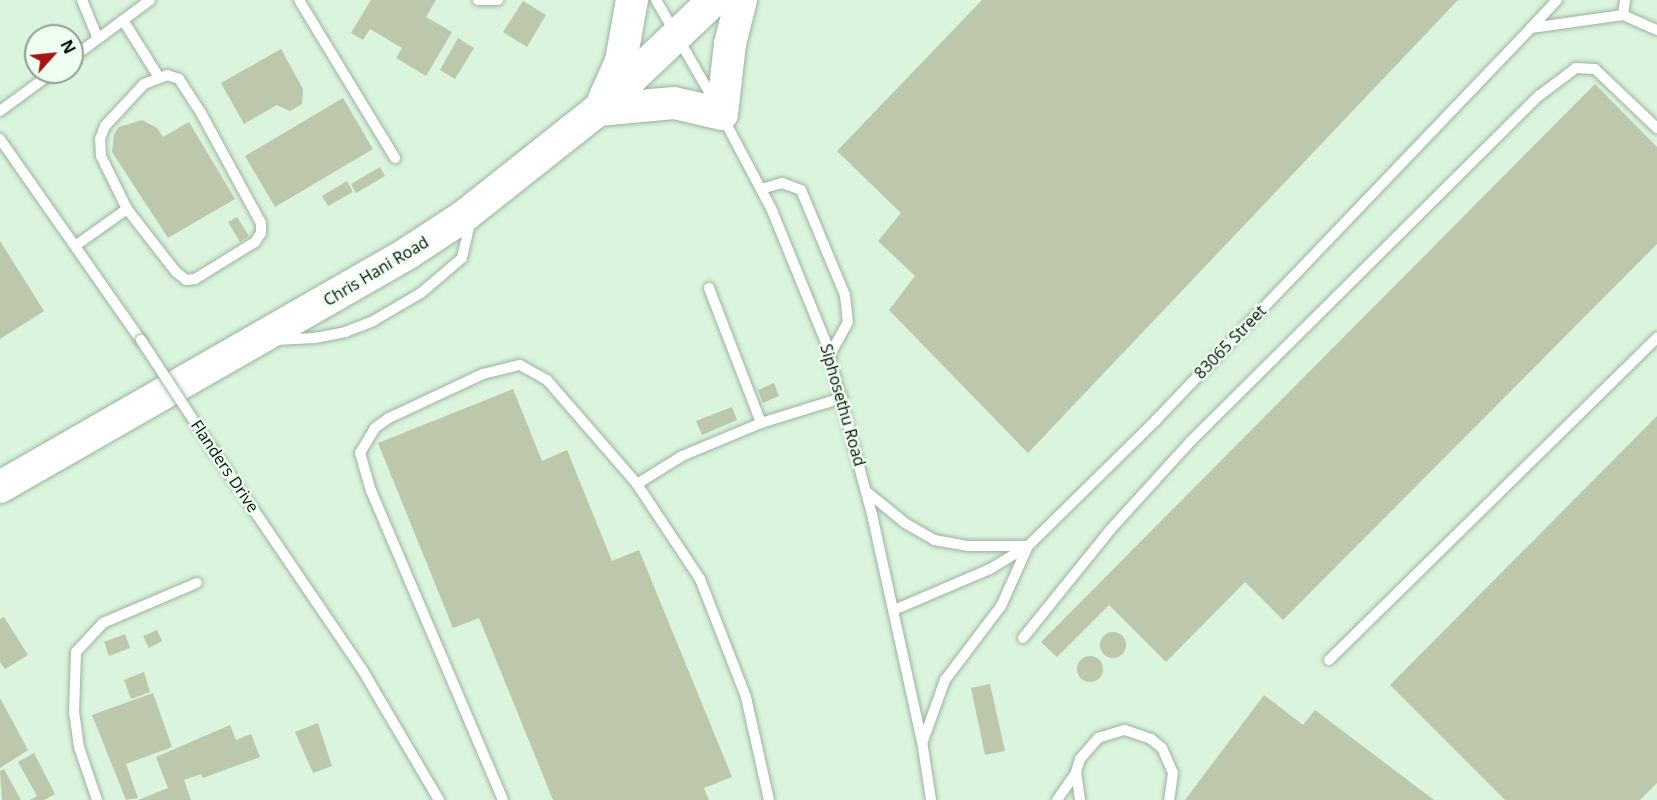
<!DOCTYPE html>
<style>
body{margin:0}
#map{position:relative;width:1657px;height:800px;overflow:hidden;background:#daf4dd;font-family:"Open Sans",sans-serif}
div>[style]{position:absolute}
.building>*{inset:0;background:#bcc7ab}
.round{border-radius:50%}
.roads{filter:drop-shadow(0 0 2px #9bb39e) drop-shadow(0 0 2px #9bb39e)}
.lane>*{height:10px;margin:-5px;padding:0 5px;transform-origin:5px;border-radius:5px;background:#fff}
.secondary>*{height:32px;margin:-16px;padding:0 16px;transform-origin:16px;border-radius:16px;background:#fff}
.bridges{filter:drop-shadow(0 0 2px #9bb39e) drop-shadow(0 0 2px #9bb39e)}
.lane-bridge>*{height:10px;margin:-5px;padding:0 5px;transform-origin:5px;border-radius:5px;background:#fff}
span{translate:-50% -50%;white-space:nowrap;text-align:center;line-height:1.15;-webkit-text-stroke:5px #eefef0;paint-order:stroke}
.street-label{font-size:16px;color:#060e07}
.north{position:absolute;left:24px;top:24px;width:60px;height:60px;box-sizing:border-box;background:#eefef0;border:2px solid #919e93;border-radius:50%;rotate:63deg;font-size:16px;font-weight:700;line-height:24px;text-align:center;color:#060e07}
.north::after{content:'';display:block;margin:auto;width:21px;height:27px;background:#a71212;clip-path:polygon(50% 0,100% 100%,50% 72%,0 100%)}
</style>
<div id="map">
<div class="building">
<i style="clip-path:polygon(371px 0,436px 0,426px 17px,452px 32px,426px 76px,396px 58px,402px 48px,370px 29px,363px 40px,351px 33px)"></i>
<i style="clip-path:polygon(982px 0,1458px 0,1028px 453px,889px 310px,915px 276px,878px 241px,901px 213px,837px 151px)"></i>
<i style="clip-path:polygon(523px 1px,546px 15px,527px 47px,503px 32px)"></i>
<i style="clip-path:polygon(458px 38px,474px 48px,455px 79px,440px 70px)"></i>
<i style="clip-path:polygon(281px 49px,303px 89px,302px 104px,290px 111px,277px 105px,244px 124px,221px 83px)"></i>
<i style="clip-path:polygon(1595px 84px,1657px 147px,1657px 244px,1283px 620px,1245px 582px,1166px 662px,1109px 605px,1057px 657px,1041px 642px)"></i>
<i style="clip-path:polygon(343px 98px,373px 149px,275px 207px,245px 156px)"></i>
<i style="clip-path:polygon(142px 120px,157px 128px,163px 137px,189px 122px,235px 199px,168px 238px,112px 152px,114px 134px,119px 127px)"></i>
<i style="clip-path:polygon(380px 167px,385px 176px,356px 193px,351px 184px)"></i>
<i style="clip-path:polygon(347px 181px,353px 192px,328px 206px,322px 196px)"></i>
<i style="clip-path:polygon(237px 217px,249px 236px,240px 242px,228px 222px)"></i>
<i style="clip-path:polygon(0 241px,44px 311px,0 339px)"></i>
<i style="clip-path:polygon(774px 383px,779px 396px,763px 403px,758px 390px)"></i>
<i style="clip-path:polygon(513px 389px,542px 461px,567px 450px,612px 561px,639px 550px,732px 777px,704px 788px,709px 800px,553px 800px,479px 618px,453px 628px,378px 443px)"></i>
<i style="clip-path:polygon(732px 407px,737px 420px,702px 435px,696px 421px)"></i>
<i style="clip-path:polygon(1657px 416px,1657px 783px,1640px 800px,1505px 800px,1390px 685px)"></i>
<i style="clip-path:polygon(4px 617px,28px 655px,5px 669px,0 662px,0 619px)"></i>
<i style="clip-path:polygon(157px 630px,162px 641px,149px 648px,143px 636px)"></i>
<i class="round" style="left:1100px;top:632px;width:26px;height:26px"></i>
<i style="clip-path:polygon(125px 634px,130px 648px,109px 656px,104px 642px)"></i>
<i class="round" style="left:1077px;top:656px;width:26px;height:26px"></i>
<i style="clip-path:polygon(144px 672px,150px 692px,131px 699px,124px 680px)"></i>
<i style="clip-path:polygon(990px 684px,1005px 751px,985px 755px,971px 688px)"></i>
<i style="clip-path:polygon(153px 693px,172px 747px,126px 764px,138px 798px,126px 800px,92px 715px)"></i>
<i style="clip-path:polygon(1264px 695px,1303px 725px,1315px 710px,1434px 800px,1185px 800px)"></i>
<i style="clip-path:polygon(0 698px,28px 750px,0 768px)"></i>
<i style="clip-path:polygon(318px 723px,332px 766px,313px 773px,295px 732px)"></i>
<i style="clip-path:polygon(230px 725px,236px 740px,251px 734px,260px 757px,203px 778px,201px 774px,184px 780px,191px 800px,138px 800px,168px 788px,156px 757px)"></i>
<i style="clip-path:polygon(34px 753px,55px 794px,44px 800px,30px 800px,37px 796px,18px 762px)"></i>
<i style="clip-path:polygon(4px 769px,21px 800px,2px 800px,0 771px)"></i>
</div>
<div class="roads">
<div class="lane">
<i style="left:82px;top:0;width:42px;rotate:67.7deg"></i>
<i style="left:299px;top:0;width:185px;rotate:58.7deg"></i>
<i style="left:478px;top:0;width:20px"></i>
<i style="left:656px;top:0;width:118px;rotate:60deg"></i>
<i style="left:1623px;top:15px;width:15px;rotate:-82deg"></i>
<i style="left:123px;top:20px;width:66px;rotate:58deg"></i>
<i style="left:1531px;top:28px;width:38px;rotate:-47deg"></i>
<i style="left:72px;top:58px;width:97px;rotate:-36.6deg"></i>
<i style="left:167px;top:75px;width:13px;rotate:18deg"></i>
<i style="left:179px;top:79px;width:40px;rotate:57.1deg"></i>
<i style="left:201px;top:113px;width:125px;rotate:61.4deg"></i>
<i style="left:261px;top:223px;width:10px;rotate:90deg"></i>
<i style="left:261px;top:233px;width:11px;rotate:124deg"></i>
<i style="left:255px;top:242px;width:70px;rotate:148.3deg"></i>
<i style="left:195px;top:279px;width:9px;rotate:174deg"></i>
<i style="left:186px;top:280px;width:13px;rotate:-141deg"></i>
<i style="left:176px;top:272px;width:80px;rotate:-127.9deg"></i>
<i style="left:127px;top:209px;width:59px;rotate:-116.1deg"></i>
<i style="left:101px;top:156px;width:17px;rotate:-93deg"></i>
<i style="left:100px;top:139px;width:14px;rotate:-69deg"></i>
<i style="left:105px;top:126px;width:57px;rotate:-47.1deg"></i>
<i style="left:144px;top:84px;width:25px;rotate:-21deg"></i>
<i style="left:0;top:111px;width:66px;rotate:-36.3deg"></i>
<i style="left:722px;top:116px;width:104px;rotate:62deg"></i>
<i style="left:771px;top:208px;width:146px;rotate:67.8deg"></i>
<i style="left:826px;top:343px;width:182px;rotate:75deg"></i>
<i style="left:873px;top:519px;width:227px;rotate:77.6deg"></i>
<i style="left:922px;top:741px;width:60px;rotate:81.3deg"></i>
<i style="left:0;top:139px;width:246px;rotate:55deg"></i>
<i style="left:761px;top:189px;width:22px;rotate:-16deg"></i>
<i style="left:782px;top:183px;width:20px;rotate:20deg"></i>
<i style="left:801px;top:190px;width:114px;rotate:67.3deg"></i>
<i style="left:845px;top:295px;width:27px;rotate:84deg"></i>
<i style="left:848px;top:322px;width:37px;rotate:119deg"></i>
<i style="left:75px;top:246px;width:64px;rotate:-35.4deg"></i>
<i style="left:709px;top:288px;width:145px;rotate:68.9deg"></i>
<i style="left:275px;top:340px;width:40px;rotate:-2.9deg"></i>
<i style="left:315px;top:338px;width:31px;rotate:-11deg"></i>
<i style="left:345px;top:332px;width:30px;rotate:-21deg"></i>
<i style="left:373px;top:321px;width:56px;rotate:-30.3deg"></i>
<i style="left:421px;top:293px;width:54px;rotate:-40.5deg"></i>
<i style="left:462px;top:258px;width:40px;rotate:-77deg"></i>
<i style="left:213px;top:450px;width:267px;rotate:55.8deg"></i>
<i style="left:363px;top:671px;width:150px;rotate:59.5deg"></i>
<i style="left:867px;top:492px;width:49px;rotate:39.2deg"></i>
<i style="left:905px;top:523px;width:34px;rotate:30deg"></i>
<i style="left:934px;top:540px;width:35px;rotate:10deg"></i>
<i style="left:968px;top:546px;width:60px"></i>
<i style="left:1028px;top:546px;width:66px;rotate:114.2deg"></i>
<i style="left:1001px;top:606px;width:93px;rotate:127.1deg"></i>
<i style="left:945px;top:680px;width:65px;rotate:109.8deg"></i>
<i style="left:894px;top:610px;width:104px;rotate:-23.1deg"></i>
<i style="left:990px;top:569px;width:44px;rotate:-31.2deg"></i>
<i style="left:1028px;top:546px;width:180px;rotate:-44.5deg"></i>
<i style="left:1156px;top:420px;width:542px;rotate:-46.27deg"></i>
<i style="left:1531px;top:28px;width:93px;rotate:-8deg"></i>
<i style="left:1623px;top:15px;width:37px;rotate:24deg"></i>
<i style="left:1023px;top:638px;width:139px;rotate:-51.1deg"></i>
<i style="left:1110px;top:530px;width:120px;rotate:-47.7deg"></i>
<i style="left:1191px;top:441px;width:491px;rotate:-44.8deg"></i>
<i style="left:1540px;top:95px;width:45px;rotate:-36.9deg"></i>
<i style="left:1576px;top:68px;width:19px;rotate:3deg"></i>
<i style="left:1595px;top:69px;width:86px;rotate:43.6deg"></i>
<i style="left:1329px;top:660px;width:460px;rotate:-44.5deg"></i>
<i style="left:97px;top:800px;width:56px;rotate:-108.8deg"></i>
<i style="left:79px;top:747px;width:34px;rotate:-98deg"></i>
<i style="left:74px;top:713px;width:61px;rotate:-88.1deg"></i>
<i style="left:76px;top:652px;width:40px;rotate:-47deg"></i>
<i style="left:103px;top:623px;width:102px;rotate:-23.1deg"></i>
<i style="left:503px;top:800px;width:336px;rotate:-113.1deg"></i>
<i style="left:371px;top:491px;width:40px;rotate:-106deg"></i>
<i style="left:360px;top:453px;width:29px;rotate:-59deg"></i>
<i style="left:375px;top:428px;width:17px;rotate:-36deg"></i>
<i style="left:389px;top:418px;width:104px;rotate:-25.1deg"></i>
<i style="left:483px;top:374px;width:38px;rotate:-14deg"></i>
<i style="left:520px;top:365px;width:31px;rotate:29deg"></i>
<i style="left:547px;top:380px;width:138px;rotate:49.1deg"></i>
<i style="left:769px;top:800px;width:106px;rotate:-102.6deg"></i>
<i style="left:746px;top:697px;width:127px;rotate:-111.3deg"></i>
<i style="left:700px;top:579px;width:114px;rotate:-123.6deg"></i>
<i style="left:637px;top:484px;width:53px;rotate:-31.9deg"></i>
<i style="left:682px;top:456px;width:86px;rotate:-22.7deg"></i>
<i style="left:761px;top:423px;width:85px;rotate:-17.2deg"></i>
<i style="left:1057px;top:800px;width:33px;rotate:-55deg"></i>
<i style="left:1080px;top:800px;width:28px;rotate:-98deg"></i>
<i style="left:1076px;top:772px;width:14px;rotate:-73deg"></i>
<i style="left:1080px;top:759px;width:28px;rotate:-49deg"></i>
<i style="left:1098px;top:738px;width:28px;rotate:-17deg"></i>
<i style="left:1125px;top:730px;width:28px;rotate:19deg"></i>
<i style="left:1151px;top:739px;width:14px;rotate:39deg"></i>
<i style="left:1162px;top:748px;width:27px;rotate:66deg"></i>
<i style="left:1173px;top:773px;width:27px;rotate:98deg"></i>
</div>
<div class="secondary">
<i style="left:604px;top:99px;width:42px;rotate:-65.9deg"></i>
<i style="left:621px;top:61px;width:62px;rotate:-79.8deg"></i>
<i style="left:598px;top:110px;width:76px;rotate:-5.3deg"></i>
<i style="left:674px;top:103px;width:49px;rotate:12.9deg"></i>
<i style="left:722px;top:114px;width:70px;rotate:-83.5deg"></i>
<i style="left:730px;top:44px;width:45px;rotate:-76deg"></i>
<i style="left:0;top:487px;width:470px;rotate:-29.8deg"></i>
<i style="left:408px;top:253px;width:66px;rotate:-33.2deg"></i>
<i style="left:463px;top:217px;width:172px;rotate:-38.4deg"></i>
<i style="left:598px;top:110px;width:160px;rotate:-43.5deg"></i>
</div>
</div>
<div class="bridges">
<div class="lane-bridge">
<i style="left:141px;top:340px;width:131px;rotate:56.8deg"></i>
</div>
</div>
<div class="street-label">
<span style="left:376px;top:271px;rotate:-31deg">Chris Hani Road</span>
<span style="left:1230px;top:342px;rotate:-46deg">83065 Street</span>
<span style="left:843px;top:405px;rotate:74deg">Siphosethu Road</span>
<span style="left:225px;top:466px;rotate:56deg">Flanders Drive</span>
</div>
<div class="north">N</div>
</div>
